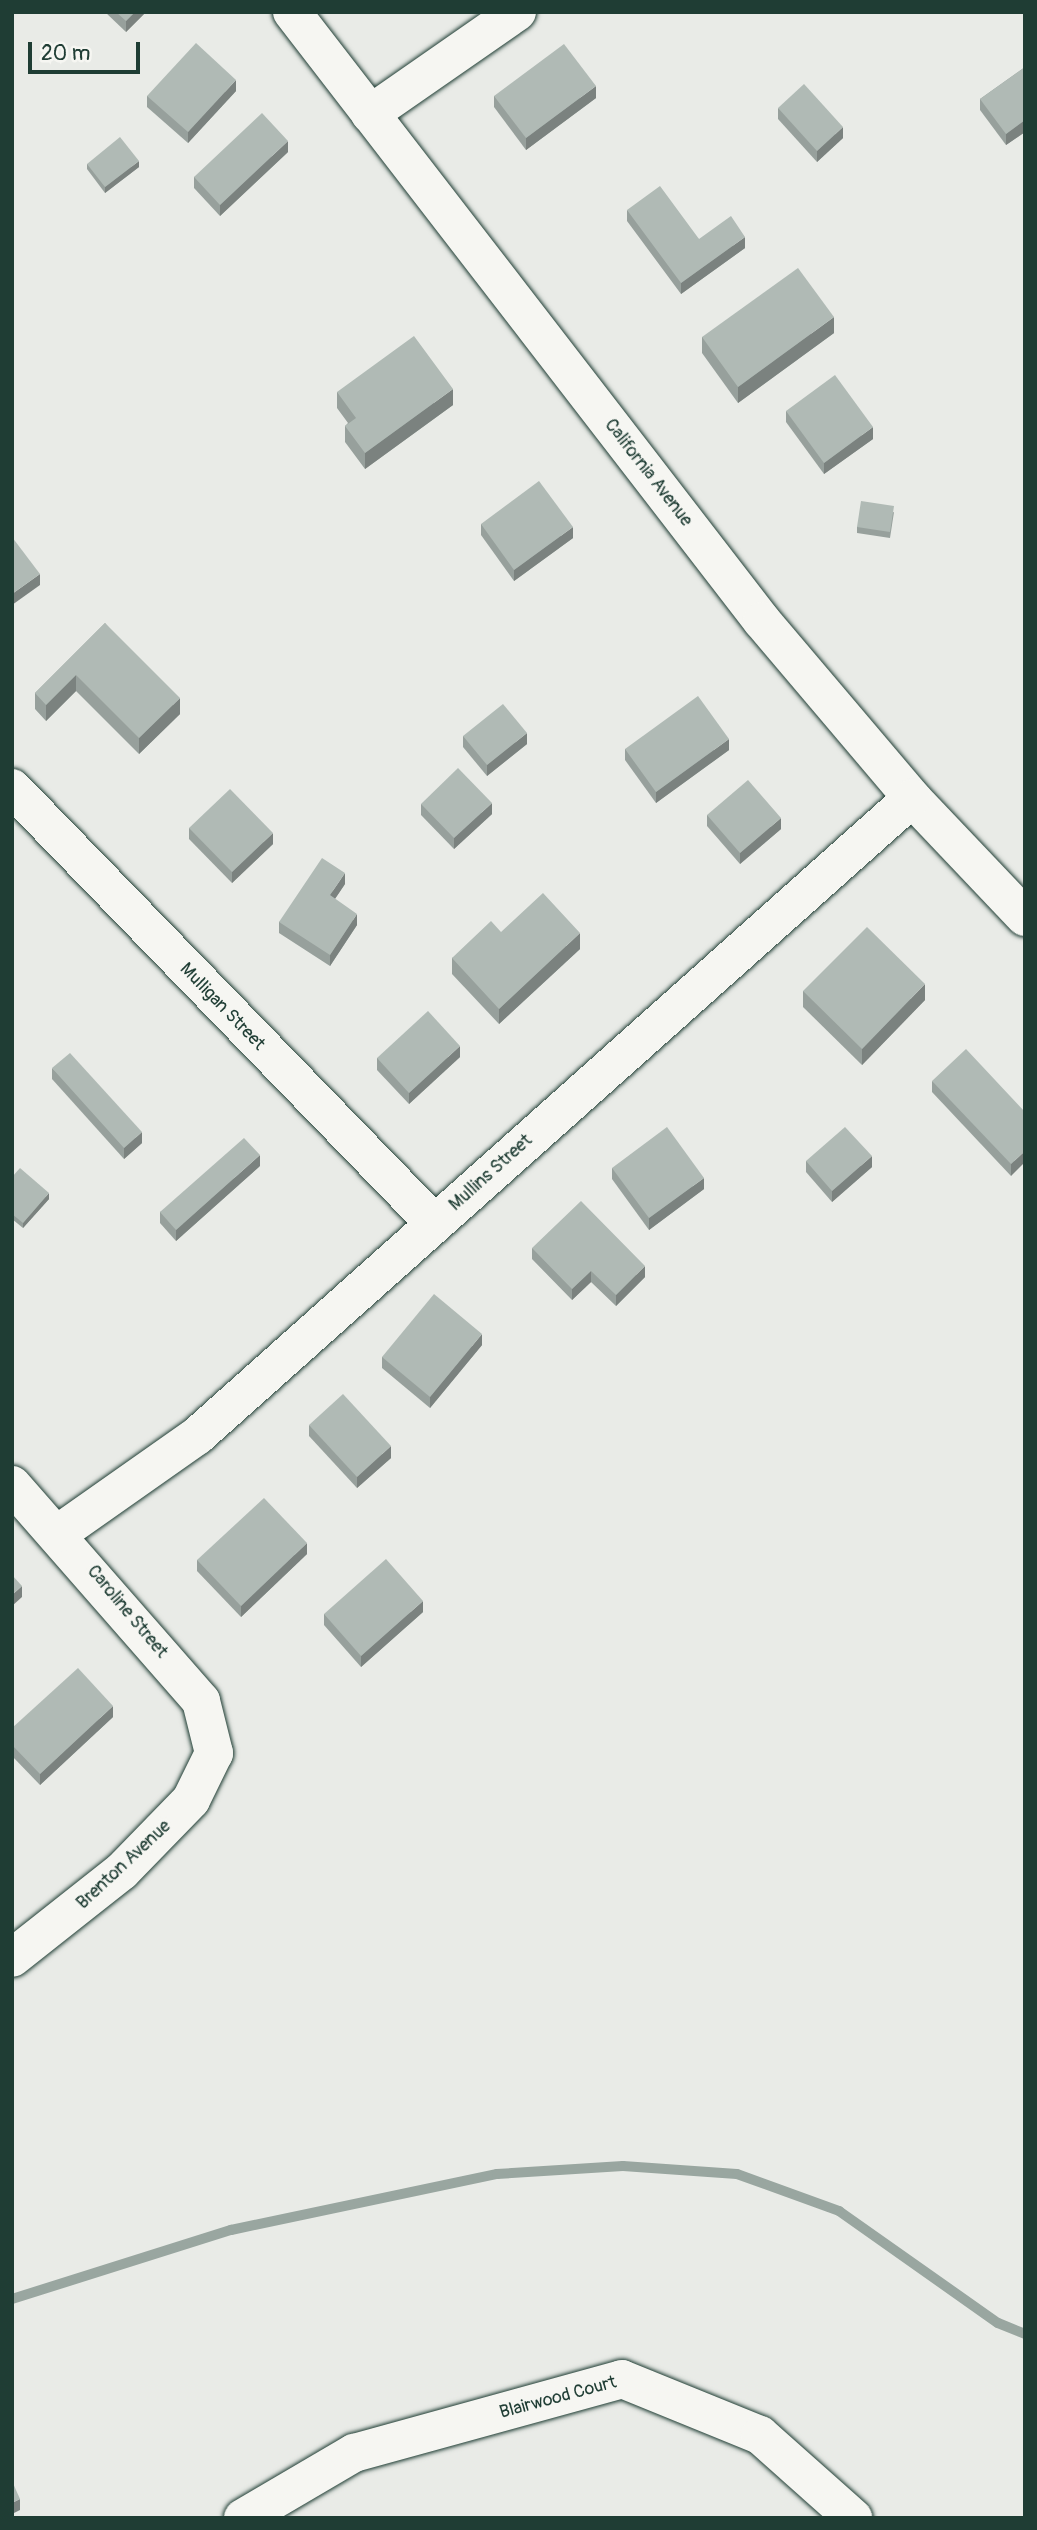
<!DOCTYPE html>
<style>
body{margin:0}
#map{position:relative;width:1037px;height:2530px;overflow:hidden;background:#e9ebe7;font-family:Pangolin,sans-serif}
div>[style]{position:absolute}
.stream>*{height:10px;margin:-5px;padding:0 5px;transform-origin:5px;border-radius:5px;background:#99a6a0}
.roads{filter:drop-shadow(0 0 2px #1f3d34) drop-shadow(0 0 2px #1f3d34)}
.minor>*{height:38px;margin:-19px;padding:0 19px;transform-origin:19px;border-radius:19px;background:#f6f6f2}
.wall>*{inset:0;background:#97a09c}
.shaded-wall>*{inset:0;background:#7b827f}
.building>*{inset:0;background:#b0bab5}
span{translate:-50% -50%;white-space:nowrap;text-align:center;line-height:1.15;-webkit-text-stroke:6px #f6f6f2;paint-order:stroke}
.street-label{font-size:18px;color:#1f3d34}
.frame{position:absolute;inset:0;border:14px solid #1f3d34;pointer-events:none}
.scale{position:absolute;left:28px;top:42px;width:112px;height:32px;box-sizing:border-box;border:4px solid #1f3d34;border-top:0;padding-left:9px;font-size:21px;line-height:24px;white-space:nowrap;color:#1f3d34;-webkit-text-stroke:5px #f6f6f2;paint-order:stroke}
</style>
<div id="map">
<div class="stream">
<i style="left:12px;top:2299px;width:230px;rotate:-17.5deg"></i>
<i style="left:231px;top:2230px;width:272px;rotate:-11.9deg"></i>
<i style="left:497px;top:2174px;width:126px;rotate:-3.6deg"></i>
<i style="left:623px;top:2166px;width:114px;rotate:4deg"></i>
<i style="left:737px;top:2174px;width:109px;rotate:19.9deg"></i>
<i style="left:839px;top:2211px;width:194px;rotate:35.2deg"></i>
<i style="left:998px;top:2323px;width:29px;rotate:22deg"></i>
</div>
<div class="roads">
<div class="minor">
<i style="left:292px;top:12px;width:769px;rotate:52.34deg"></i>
<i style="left:762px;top:621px;width:232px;rotate:49.7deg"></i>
<i style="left:912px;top:798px;width:164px;rotate:46.5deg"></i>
<i style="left:370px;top:114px;width:179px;rotate:-34.8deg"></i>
<i style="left:12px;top:788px;width:606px;rotate:45.87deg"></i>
<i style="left:12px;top:1485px;width:287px;rotate:48.8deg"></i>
<i style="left:201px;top:1701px;width:54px;rotate:76deg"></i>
<i style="left:214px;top:1753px;width:52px;rotate:116.1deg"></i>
<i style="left:191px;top:1800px;width:99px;rotate:134.2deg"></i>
<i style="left:122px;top:1871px;width:140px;rotate:141.7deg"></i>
<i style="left:59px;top:1533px;width:169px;rotate:-35.1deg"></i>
<i style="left:197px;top:1436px;width:958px;rotate:-41.74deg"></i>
<i style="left:243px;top:2518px;width:129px;rotate:-30.4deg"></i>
<i style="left:354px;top:2453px;width:278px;rotate:-15.4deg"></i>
<i style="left:622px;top:2379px;width:149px;rotate:22.1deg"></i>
<i style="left:760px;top:2435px;width:125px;rotate:41.7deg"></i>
</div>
</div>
<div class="wall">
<i style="clip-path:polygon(105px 12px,146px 12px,126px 32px)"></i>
<i style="clip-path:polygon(1025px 67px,1025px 132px,1006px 145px,980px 110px,980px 99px)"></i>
<i style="clip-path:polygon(236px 91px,188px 143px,147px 107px,147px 96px)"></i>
<i style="clip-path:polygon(494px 96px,596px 98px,526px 150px,494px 107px)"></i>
<i style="clip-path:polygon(778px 108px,843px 138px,817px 162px,778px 119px)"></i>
<i style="clip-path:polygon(288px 152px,220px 216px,194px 188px,194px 177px)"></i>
<i style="clip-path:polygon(87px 164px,139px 167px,105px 193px,87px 169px)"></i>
<i style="clip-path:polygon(627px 210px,699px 239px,745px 248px,681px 294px,627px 221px)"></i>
<i style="clip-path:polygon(834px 333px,738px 403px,702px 353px,702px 337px)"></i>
<i style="clip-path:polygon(337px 392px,453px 405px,365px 469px,345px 442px,345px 426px,348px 423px,337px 408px)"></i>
<i style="clip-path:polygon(786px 411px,873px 439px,824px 474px,786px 422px)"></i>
<i style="clip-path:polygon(894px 512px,890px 538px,857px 533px,857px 527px)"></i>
<i style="clip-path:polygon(481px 524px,573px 538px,514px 581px,481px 535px)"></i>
<i style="clip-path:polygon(105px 623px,180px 714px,139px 754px,76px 691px,46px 721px,35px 709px,35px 693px)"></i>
<i style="clip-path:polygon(463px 736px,527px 744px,487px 776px,463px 747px)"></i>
<i style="clip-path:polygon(625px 749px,729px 750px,656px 803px,625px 760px)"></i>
<i style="clip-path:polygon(421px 804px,492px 814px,454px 849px,421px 815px)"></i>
<i style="clip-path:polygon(707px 815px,781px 829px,740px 864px,707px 826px)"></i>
<i style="clip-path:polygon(189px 828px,273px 844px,232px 883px,189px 839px)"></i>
<i style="clip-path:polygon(345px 884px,335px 899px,357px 925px,330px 966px,279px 933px,279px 922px)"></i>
<i style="clip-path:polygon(501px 932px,580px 949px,499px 1024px,452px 974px,452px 958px)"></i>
<i style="clip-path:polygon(803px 991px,925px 1000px,862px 1065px,803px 1007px)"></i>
<i style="clip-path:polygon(460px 1057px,409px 1104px,377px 1070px,377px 1058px)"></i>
<i style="clip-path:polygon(52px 1068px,142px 1143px,124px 1159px,52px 1079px)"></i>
<i style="clip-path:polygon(932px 1081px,1025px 1112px,1011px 1176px,932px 1092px)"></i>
<i style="clip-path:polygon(806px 1161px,872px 1167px,832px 1202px,806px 1172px)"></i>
<i style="clip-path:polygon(260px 1166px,176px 1241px,160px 1223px,160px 1212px)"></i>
<i style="clip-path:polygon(612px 1168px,704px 1189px,649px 1230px,612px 1179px)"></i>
<i style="clip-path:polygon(12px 1177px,49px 1199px,23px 1228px,12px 1219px)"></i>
<i style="clip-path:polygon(532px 1248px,645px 1277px,616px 1306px,591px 1282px,572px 1300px,532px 1259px)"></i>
<i style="clip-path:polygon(482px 1345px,430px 1408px,382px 1368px,382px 1357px)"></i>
<i style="clip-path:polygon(309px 1425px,391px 1458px,357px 1488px,309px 1436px)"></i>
<i style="clip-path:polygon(307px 1554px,241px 1617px,197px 1571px,197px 1560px)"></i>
<i style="clip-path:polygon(423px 1612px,361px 1667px,324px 1625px,324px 1614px)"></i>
<i style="clip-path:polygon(113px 1717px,40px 1785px,12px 1756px,12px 1728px)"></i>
</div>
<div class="shaded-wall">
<i style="clip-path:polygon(135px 12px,146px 12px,126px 32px,126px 21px)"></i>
<i style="clip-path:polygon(236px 80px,236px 91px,188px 143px,188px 132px)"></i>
<i style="clip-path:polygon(596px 86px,596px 98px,526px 150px,526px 138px)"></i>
<i style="clip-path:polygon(1025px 120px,1025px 132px,1006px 145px,1006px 134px)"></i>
<i style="clip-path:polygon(843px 127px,843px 138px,817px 162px,817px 151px)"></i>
<i style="clip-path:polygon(288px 141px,288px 152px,220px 216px,220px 205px)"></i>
<i style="clip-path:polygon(139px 161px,139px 167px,105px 193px,105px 187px)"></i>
<i style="clip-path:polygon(745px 237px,745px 248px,681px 294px,681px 283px)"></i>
<i style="clip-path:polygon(834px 317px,834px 333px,738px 403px,738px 387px)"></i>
<i style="clip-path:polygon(453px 389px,453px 405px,365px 469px,365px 453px)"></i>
<i style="clip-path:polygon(873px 427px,873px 439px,824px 474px,824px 463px)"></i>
<i style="clip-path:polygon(573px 527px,573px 538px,514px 581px,514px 570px)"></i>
<i style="clip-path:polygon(40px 574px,40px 585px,12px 605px,12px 594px)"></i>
<i style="clip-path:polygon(76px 675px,76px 691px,46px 721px,46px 705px)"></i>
<i style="clip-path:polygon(180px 698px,180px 714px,139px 754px,139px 738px)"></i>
<i style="clip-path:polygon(527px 733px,527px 744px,487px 776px,487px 765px)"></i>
<i style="clip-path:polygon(729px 739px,729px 750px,656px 803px,656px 792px)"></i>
<i style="clip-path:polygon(492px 803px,492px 814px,454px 849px,454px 838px)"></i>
<i style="clip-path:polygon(781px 818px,781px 829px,740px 864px,740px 853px)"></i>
<i style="clip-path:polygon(273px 833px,273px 844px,232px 883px,232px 872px)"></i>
<i style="clip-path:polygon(345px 873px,345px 884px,330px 906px,330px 895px)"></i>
<i style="clip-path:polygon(357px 914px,357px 925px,330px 966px,330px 955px)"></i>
<i style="clip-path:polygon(580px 933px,580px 949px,499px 1024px,499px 1009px)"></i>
<i style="clip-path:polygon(925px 984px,925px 1000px,862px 1065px,862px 1049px)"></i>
<i style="clip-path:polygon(460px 1046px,460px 1057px,409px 1104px,409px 1093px)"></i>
<i style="clip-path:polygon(142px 1132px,142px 1143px,124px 1159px,124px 1148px)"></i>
<i style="clip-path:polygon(1025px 1151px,1025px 1162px,1011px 1176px,1011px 1164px)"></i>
<i style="clip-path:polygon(260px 1155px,260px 1166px,176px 1241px,176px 1230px)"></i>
<i style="clip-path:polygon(872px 1156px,872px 1167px,832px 1202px,832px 1191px)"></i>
<i style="clip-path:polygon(704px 1178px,704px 1189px,649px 1230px,649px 1218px)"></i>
<i style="clip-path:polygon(49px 1193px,49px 1199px,23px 1228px,23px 1223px)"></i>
<i style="clip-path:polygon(645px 1266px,645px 1277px,616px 1306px,616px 1295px)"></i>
<i style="clip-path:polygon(591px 1271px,591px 1282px,572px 1300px,572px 1289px)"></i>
<i style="clip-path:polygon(482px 1334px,482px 1345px,430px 1408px,430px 1397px)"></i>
<i style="clip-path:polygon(391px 1446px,391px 1458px,357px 1488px,357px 1477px)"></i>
<i style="clip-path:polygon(307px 1543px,307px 1554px,241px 1617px,241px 1606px)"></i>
<i style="clip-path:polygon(22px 1586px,22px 1597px,12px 1606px,12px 1595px)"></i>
<i style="clip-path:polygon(423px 1601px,423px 1612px,361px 1667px,361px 1656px)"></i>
<i style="clip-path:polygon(113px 1706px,113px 1717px,40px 1785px,40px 1774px)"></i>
<i style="clip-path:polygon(20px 2499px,20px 2510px,12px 2514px,12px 2503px)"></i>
</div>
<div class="building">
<i style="clip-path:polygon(116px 12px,135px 12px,126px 21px)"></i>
<i style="clip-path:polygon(196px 43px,236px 80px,188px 132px,147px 96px)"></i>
<i style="clip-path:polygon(564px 44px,596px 86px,526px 138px,494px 96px)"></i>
<i style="clip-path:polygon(1025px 67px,1025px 120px,1006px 134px,980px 99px)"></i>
<i style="clip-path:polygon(804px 84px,843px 127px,817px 151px,778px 108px)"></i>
<i style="clip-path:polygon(262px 113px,288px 141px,220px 205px,194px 177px)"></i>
<i style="clip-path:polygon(120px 137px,139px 161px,105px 187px,87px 164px)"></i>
<i style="clip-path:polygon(660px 186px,699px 239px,731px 216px,745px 237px,681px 283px,627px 210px)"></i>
<i style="clip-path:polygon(798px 268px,834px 317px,738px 387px,702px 337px)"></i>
<i style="clip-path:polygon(414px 336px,453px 389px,365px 453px,345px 426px,356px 418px,337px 392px)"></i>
<i style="clip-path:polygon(835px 375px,873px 427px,824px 463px,786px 411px)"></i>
<i style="clip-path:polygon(539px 481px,573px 527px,514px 570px,481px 524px)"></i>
<i style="clip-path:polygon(861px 501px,894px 506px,890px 532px,857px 527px)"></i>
<i style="clip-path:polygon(12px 537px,40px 574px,12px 594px)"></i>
<i style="clip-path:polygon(105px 623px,180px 698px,139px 738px,76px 675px,46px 705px,35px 693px)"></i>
<i style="clip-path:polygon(698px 696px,729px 739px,656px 792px,625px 749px)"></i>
<i style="clip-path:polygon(503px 704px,527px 733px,487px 765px,463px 736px)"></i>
<i style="clip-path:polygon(458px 768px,492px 803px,454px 838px,421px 804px)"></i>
<i style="clip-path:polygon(748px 780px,781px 818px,740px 853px,707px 815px)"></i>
<i style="clip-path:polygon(230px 789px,273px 833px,232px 872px,189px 828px)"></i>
<i style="clip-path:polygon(322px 858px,345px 873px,330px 895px,357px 914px,330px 955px,279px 922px)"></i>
<i style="clip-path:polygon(543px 893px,580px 933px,499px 1009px,452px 958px,491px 921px,501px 932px)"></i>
<i style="clip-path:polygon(867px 927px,925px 984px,862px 1049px,803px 991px)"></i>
<i style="clip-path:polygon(428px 1011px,460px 1046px,409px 1093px,377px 1058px)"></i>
<i style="clip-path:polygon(966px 1049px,1025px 1112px,1025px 1151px,1011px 1164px,932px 1081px)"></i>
<i style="clip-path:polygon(70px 1053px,142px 1132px,124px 1148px,52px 1068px)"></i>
<i style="clip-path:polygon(667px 1127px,704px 1178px,649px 1218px,612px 1168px)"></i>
<i style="clip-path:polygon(845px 1127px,872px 1156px,832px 1191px,806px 1161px)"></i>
<i style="clip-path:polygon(244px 1138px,260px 1155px,176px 1230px,160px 1212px)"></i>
<i style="clip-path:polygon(20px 1168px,49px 1193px,23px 1223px,12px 1214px,12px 1177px)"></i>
<i style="clip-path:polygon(581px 1201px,645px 1266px,616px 1295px,591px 1271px,572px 1289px,532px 1248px)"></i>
<i style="clip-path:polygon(434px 1294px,482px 1334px,430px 1397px,382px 1357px)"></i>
<i style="clip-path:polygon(343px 1394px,391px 1446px,357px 1477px,309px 1425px)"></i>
<i style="clip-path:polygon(264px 1498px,307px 1543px,241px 1606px,197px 1560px)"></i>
<i style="clip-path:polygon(386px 1559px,423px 1601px,361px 1656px,324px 1614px)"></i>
<i style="clip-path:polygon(12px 1575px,22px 1586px,12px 1595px)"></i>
<i style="clip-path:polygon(78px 1668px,113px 1706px,40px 1774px,12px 1745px,12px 1728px)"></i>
<i style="clip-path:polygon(12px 2481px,20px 2499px,12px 2503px)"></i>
</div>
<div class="street-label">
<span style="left:648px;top:473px;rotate:52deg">California Avenue</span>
<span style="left:222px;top:1007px;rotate:46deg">Mulligan Street</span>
<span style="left:491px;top:1173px;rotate:-42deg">Mullins Street</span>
<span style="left:127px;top:1612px;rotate:50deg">Caroline Street</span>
<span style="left:124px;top:1865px;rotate:-43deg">Brenton Avenue</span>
<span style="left:558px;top:2398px;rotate:-15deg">Blairwood Court</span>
</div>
<div class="frame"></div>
<div class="scale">20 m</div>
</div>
